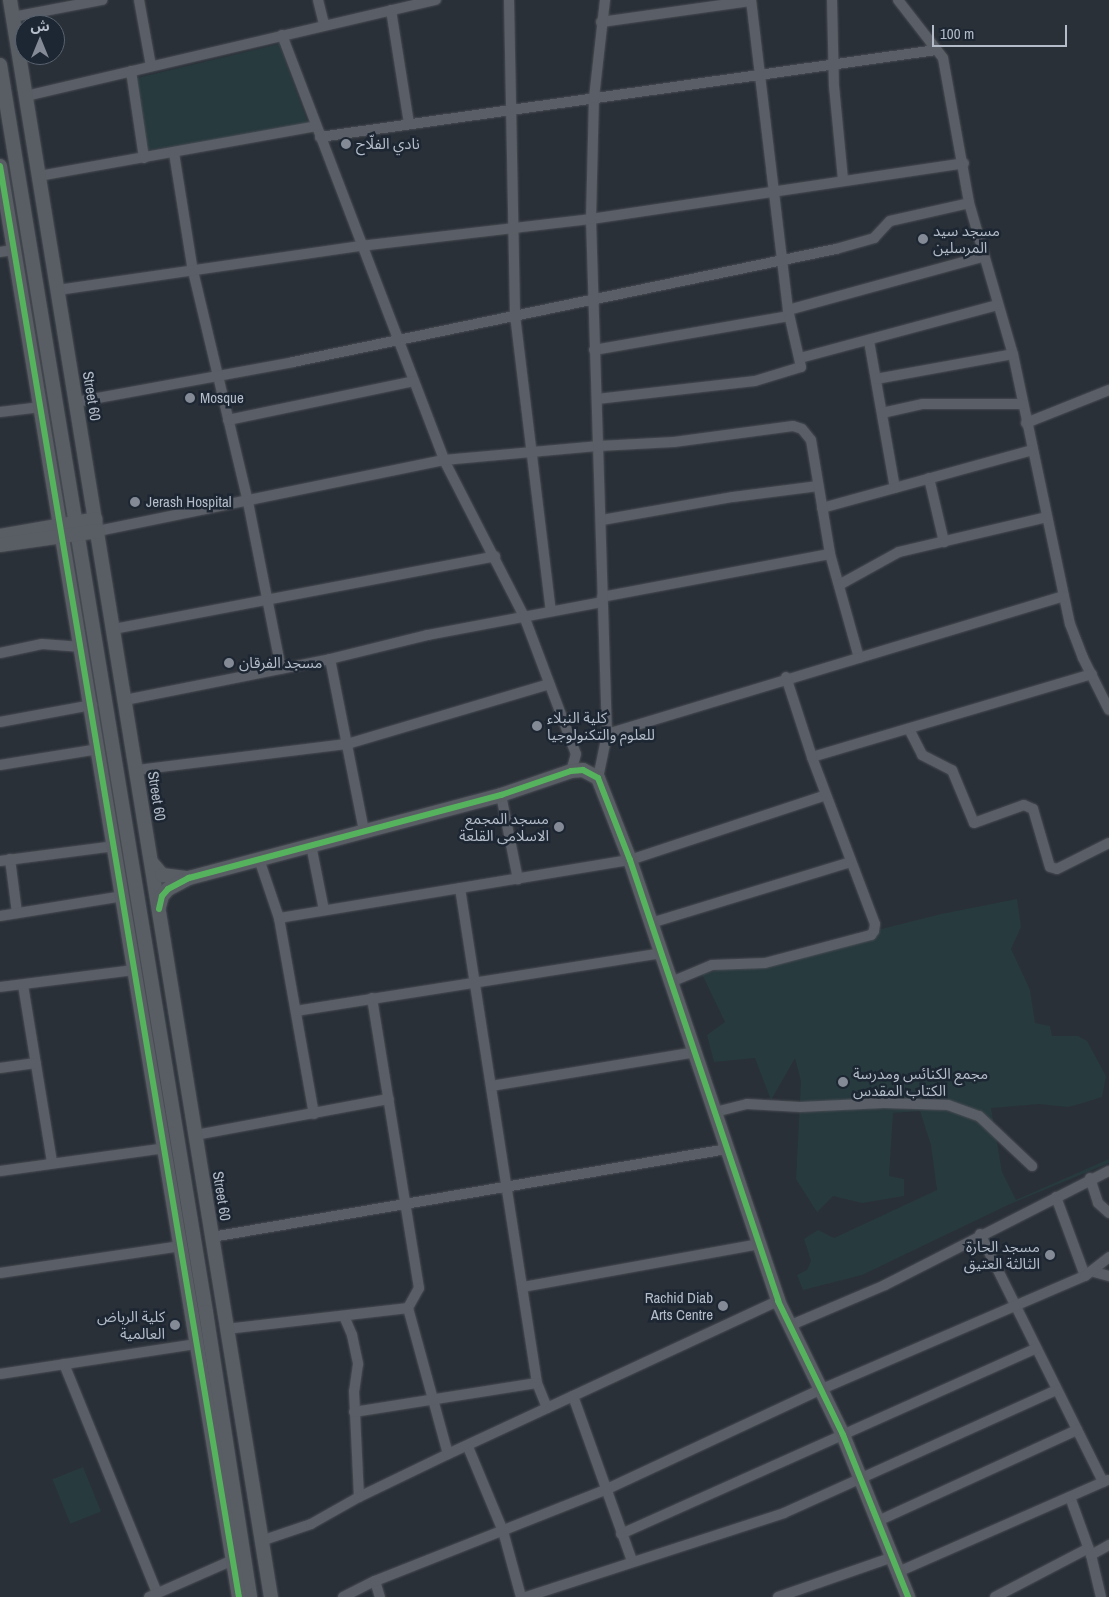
<!DOCTYPE html>
<meta charset="utf-8">
<style>
body{margin:0}
#map{position:relative;width:1109px;height:1597px;overflow:hidden;background:#2a3038;font-family:"Archivo Narrow","Noto Sans Arabic",sans-serif}
div>[style]{position:absolute}
.green>*{inset:0;background:#273a3e;transform-origin:0 0}
.roads{filter:drop-shadow(0 0 1px #484c53) drop-shadow(0 0 1px #484c53)}
.street>*{height:10px;margin:-5px;padding:0 5px;transform-origin:5px;border-radius:5px;background:#5a5e66}
.secondary>*{height:14px;margin:-7px;padding:0 7px;transform-origin:7px;border-radius:7px;background:#595d64}
.cycleway>*{height:6px;margin:-3px;padding:0 3px;transform-origin:3px;border-radius:3px;background:#56b35d}
.dots>*{width:14px;height:14px;translate:-50% -50%;box-sizing:border-box;border:2px solid #1d2633;border-radius:50%}
span{translate:-50% -50%;white-space:nowrap;text-align:center;line-height:1.15;-webkit-text-stroke:5px #1d2633;paint-order:stroke}
.poi-label{font-size:15px;color:#b4bcc9}
.left{translate:0 -50%;text-align:left}
.right{translate:-100% -50%;text-align:right}
.street-label{font-size:15px;color:#b4bcc9}
.north{position:absolute;left:15px;top:15px;width:50px;height:50px;box-sizing:border-box;background:#1d2633;border:1px solid #59626f;border-radius:50%;rotate:0deg;font-size:14px;font-weight:700;line-height:20px;text-align:center;color:#b4bcc9}
.north::after{content:'';display:block;margin:auto;width:18px;height:22px;background:#848b96;clip-path:polygon(50% 0,100% 100%,50% 72%,0 100%)}
.scale{position:absolute;left:932px;top:25px;width:135px;height:22px;box-sizing:border-box;border:2px solid #b4bcc9;border-top:0;padding-left:6px;font-size:15px;line-height:18px;white-space:nowrap;color:#b4bcc9;-webkit-text-stroke:4px #1d2633;paint-order:stroke}
</style>
<div id="map">
<div class="green">
<i style="clip-path:polygon(279px 44px,309px 126px,148px 150px,137px 78px)"></i>
<i style="clip-path:polygon(1017px 899px,1021px 927px,1011px 949px,1030px 990px,1035px 1023px,1050px 1026px,1052px 1036px,1078px 1036px,1087px 1041px,1106px 1076px,1102px 1097px,1083px 1103px,1068px 1107px,1039px 1104px,991px 1108px,1002px 1172px,1016px 1200px,1109px 1159px,1109px 1163px,1010px 1204px,862px 1275px,803px 1290px,797px 1275px,807px 1270px,811px 1261px,804px 1239px,818px 1230px,834px 1238px,937px 1190px,931px 1145px,920px 1111px,893px 1113px,889px 1176px,904px 1179px,904px 1196px,862px 1203px,833px 1196px,817px 1212px,796px 1179px,801px 1081px,795px 1058px,771px 1100px,755px 1058px,714px 1062px,707px 1035px,725px 1022px,702px 974px,941px 914px)"></i>
<i style="left:83px;top:1467px;width:48px;height:33px;rotate:68deg"></i>
</div>
<div class="roads">
<div class="street">
<i style="left:139px;top:0;width:67px;rotate:79.7deg"></i>
<i style="left:318px;top:0;width:25px;rotate:76deg"></i>
<i style="left:509px;top:0;width:315px;rotate:88.9deg"></i>
<i style="left:515px;top:315px;width:298px;rotate:83.1deg"></i>
<i style="left:832px;top:0;width:86px;rotate:88.7deg"></i>
<i style="left:834px;top:86px;width:94px;rotate:84.5deg"></i>
<i style="left:898px;top:0;width:73px;rotate:52.2deg"></i>
<i style="left:943px;top:58px;width:147px;rotate:79.8deg"></i>
<i style="left:969px;top:203px;width:157px;rotate:73.8deg"></i>
<i style="left:1013px;top:354px;width:276px;rotate:78.1deg"></i>
<i style="left:1070px;top:624px;width:36px;rotate:69deg"></i>
<i style="left:1083px;top:658px;width:58px;rotate:63.4deg"></i>
<i style="left:391px;top:10px;width:115px;rotate:81deg"></i>
<i style="left:13px;top:17px;width:91px;rotate:-10.8deg"></i>
<i style="left:601px;top:22px;width:151px;rotate:-8deg"></i>
<i style="left:282px;top:35px;width:455px;rotate:69.1deg"></i>
<i style="left:444px;top:460px;width:175px;rotate:62.9deg"></i>
<i style="left:524px;top:616px;width:147px;rotate:69.4deg"></i>
<i style="left:576px;top:754px;width:18px;rotate:106deg"></i>
<i style="left:131px;top:71px;width:88px;rotate:81.5deg"></i>
<i style="left:26px;top:96px;width:421px;rotate:-13.2deg"></i>
<i style="left:320px;top:137px;width:622px;rotate:-8.04deg"></i>
<i style="left:174px;top:153px;width:120px;rotate:80.9deg"></i>
<i style="left:193px;top:271px;width:237px;rotate:76.6deg"></i>
<i style="left:248px;top:502px;width:170px;rotate:78.8deg"></i>
<i style="left:39px;top:176px;width:281px;rotate:-10.2deg"></i>
<i style="left:0;top:252px;width:13px;rotate:-9deg"></i>
<i style="left:58px;top:290px;width:306px;rotate:-8.3deg"></i>
<i style="left:361px;top:246px;width:232px;rotate:-6.7deg"></i>
<i style="left:591px;top:219px;width:377px;rotate:-8.5deg"></i>
<i style="left:788px;top:310px;width:201px;rotate:-15.3deg"></i>
<i style="left:869px;top:341px;width:149px;rotate:80deg"></i>
<i style="left:594px;top:350px;width:198px;rotate:-9.9deg"></i>
<i style="left:800px;top:358px;width:205px;rotate:-15deg"></i>
<i style="left:876px;top:379px;width:139px;rotate:-10.3deg"></i>
<i style="left:597px;top:399px;width:159px;rotate:-6.5deg"></i>
<i style="left:755px;top:381px;width:48px;rotate:-16.9deg"></i>
<i style="left:801px;top:367px;width:58px;rotate:-102.8deg"></i>
<i style="left:788px;top:310px;width:312px;rotate:-96.8deg"></i>
<i style="left:76px;top:402px;width:221px;rotate:-10.4deg"></i>
<i style="left:293px;top:362px;width:555px;rotate:-11.76deg"></i>
<i style="left:836px;top:249px;width:40px;rotate:-16deg"></i>
<i style="left:874px;top:238px;width:23px;rotate:-47deg"></i>
<i style="left:890px;top:221px;width:81px;rotate:-12.8deg"></i>
<i style="left:0;top:412px;width:39px;rotate:-7deg"></i>
<i style="left:882px;top:413px;width:42px;rotate:-12.4deg"></i>
<i style="left:923px;top:404px;width:99px"></i>
<i style="left:228px;top:420px;width:190px;rotate:-11.8deg"></i>
<i style="left:1026px;top:423px;width:89px;rotate:-21.7deg"></i>
<i style="left:929px;top:478px;width:66px;rotate:76.8deg"></i>
<i style="left:822px;top:508px;width:218px;rotate:-15.4deg"></i>
<i style="left:602px;top:520px;width:133px;rotate:-10deg"></i>
<i style="left:733px;top:497px;width:86px;rotate:-7.4deg"></i>
<i style="left:98px;top:531px;width:353px;rotate:-11.6deg"></i>
<i style="left:444px;top:460px;width:156px;rotate:-5.2deg"></i>
<i style="left:599px;top:446px;width:75px;rotate:-3.1deg"></i>
<i style="left:674px;top:442px;width:120px;rotate:-7.7deg"></i>
<i style="left:793px;top:426px;width:9px;rotate:18deg"></i>
<i style="left:802px;top:429px;width:14px;rotate:51deg"></i>
<i style="left:811px;top:440px;width:116px;rotate:80.5deg"></i>
<i style="left:830px;top:554px;width:108px;rotate:74.4deg"></i>
<i style="left:839px;top:585px;width:68px;rotate:-28.8deg"></i>
<i style="left:899px;top:552px;width:152px;rotate:-13.3deg"></i>
<i style="left:602px;top:597px;width:232px;rotate:-10.7deg"></i>
<i style="left:114px;top:629px;width:388px;rotate:-10.8deg"></i>
<i style="left:0;top:653px;width:43px;rotate:-12.1deg"></i>
<i style="left:42px;top:644px;width:40px;rotate:4.3deg"></i>
<i style="left:330px;top:659px;width:175px;rotate:78.8deg"></i>
<i style="left:125px;top:700px;width:209px;rotate:-11.3deg"></i>
<i style="left:330px;top:659px;width:101px;rotate:-13.8deg"></i>
<i style="left:428px;top:635px;width:177px;rotate:-10.7deg"></i>
<i style="left:0;top:722px;width:94px;rotate:-10.5deg"></i>
<i style="left:910px;top:731px;width:27px;rotate:63deg"></i>
<i style="left:922px;top:755px;width:34px;rotate:27deg"></i>
<i style="left:952px;top:770px;width:57px;rotate:67.5deg"></i>
<i style="left:974px;top:823px;width:53px;rotate:-19.8deg"></i>
<i style="left:1024px;top:805px;width:10px;rotate:24deg"></i>
<i style="left:1033px;top:809px;width:60px;rotate:73.7deg"></i>
<i style="left:1050px;top:867px;width:7px;rotate:16deg"></i>
<i style="left:1057px;top:869px;width:58px;rotate:-26.6deg"></i>
<i style="left:607px;top:734px;width:477px;rotate:-16.8deg"></i>
<i style="left:812px;top:757px;width:292px;rotate:-16.5deg"></i>
<i style="left:0;top:765px;width:100px;rotate:-9.2deg"></i>
<i style="left:137px;top:770px;width:212px;rotate:-7.1deg"></i>
<i style="left:347px;top:744px;width:211px;rotate:-16.5deg"></i>
<i style="left:598px;top:778px;width:45px;rotate:-78.4deg"></i>
<i style="left:607px;top:734px;width:515px;rotate:-91.78deg"></i>
<i style="left:591px;top:219px;width:121px;rotate:-88.6deg"></i>
<i style="left:594px;top:98px;width:99px;rotate:-83.6deg"></i>
<i style="left:501px;top:795px;width:86px;rotate:78.6deg"></i>
<i style="left:311px;top:845px;width:66px;rotate:78.7deg"></i>
<i style="left:10px;top:859px;width:54px;rotate:82.6deg"></i>
<i style="left:259px;top:859px;width:62px;rotate:71.3deg"></i>
<i style="left:279px;top:918px;width:199px;rotate:79.9deg"></i>
<i style="left:0;top:861px;width:116px;rotate:-7.4deg"></i>
<i style="left:460px;top:888px;width:501px;rotate:81.16deg"></i>
<i style="left:537px;top:1383px;width:27px;rotate:68deg"></i>
<i style="left:0;top:916px;width:125px;rotate:-9.2deg"></i>
<i style="left:279px;top:918px;width:356px;rotate:-9.4deg"></i>
<i style="left:630px;top:860px;width:206px;rotate:-18.3deg"></i>
<i style="left:651px;top:923px;width:208px;rotate:-17deg"></i>
<i style="left:671px;top:982px;width:44px;rotate:-22.5deg"></i>
<i style="left:712px;top:965px;width:53px;rotate:-2.2deg"></i>
<i style="left:765px;top:963px;width:110px;rotate:-14.8deg"></i>
<i style="left:871px;top:935px;width:5px;rotate:-53deg"></i>
<i style="left:874px;top:931px;width:7px;rotate:-82deg"></i>
<i style="left:875px;top:924px;width:178px;rotate:-110.7deg"></i>
<i style="left:812px;top:757px;width:84px;rotate:-108deg"></i>
<i style="left:23px;top:985px;width:180px;rotate:80.7deg"></i>
<i style="left:0;top:987px;width:136px;rotate:-7.2deg"></i>
<i style="left:372px;top:998px;width:294px;rotate:80.8deg"></i>
<i style="left:419px;top:1288px;width:23px;rotate:119deg"></i>
<i style="left:408px;top:1308px;width:151px;rotate:74.7deg"></i>
<i style="left:296px;top:1011px;width:370px;rotate:-9deg"></i>
<i style="left:0;top:1068px;width:36px;rotate:-8deg"></i>
<i style="left:491px;top:1086px;width:208px;rotate:-9.4deg"></i>
<i style="left:715px;top:1112px;width:33px;rotate:-14deg"></i>
<i style="left:747px;top:1104px;width:53px;rotate:3.2deg"></i>
<i style="left:800px;top:1107px;width:84px;rotate:-2.7deg"></i>
<i style="left:884px;top:1103px;width:64px;rotate:1.8deg"></i>
<i style="left:948px;top:1105px;width:33px;rotate:20deg"></i>
<i style="left:979px;top:1116px;width:73px;rotate:43.3deg"></i>
<i style="left:196px;top:1135px;width:196px;rotate:-10.6deg"></i>
<i style="left:0;top:1171px;width:167px;rotate:-7.9deg"></i>
<i style="left:1090px;top:1178px;width:26px;rotate:72deg"></i>
<i style="left:1098px;top:1203px;width:15px;rotate:42deg"></i>
<i style="left:1056px;top:1197px;width:84px;rotate:69.8deg"></i>
<i style="left:980px;top:1234px;width:277px;rotate:63.6deg"></i>
<i style="left:212px;top:1237px;width:522px;rotate:-9.7deg"></i>
<i style="left:1094px;top:1272px;width:16px;rotate:15deg"></i>
<i style="left:0;top:1273px;width:183px;rotate:-8.5deg"></i>
<i style="left:523px;top:1287px;width:241px;rotate:-10.3deg"></i>
<i style="left:344px;top:1316px;width:21px;rotate:67deg"></i>
<i style="left:352px;top:1335px;width:30px;rotate:78deg"></i>
<i style="left:358px;top:1364px;width:27px;rotate:98deg"></i>
<i style="left:354px;top:1391px;width:106px;rotate:87.3deg"></i>
<i style="left:789px;top:1326px;width:104px;rotate:-23.1deg"></i>
<i style="left:885px;top:1285px;width:251px;rotate:-27deg"></i>
<i style="left:227px;top:1329px;width:182px;rotate:-6.6deg"></i>
<i style="left:64px;top:1364px;width:247px;rotate:67.9deg"></i>
<i style="left:0;top:1374px;width:199px;rotate:-8.7deg"></i>
<i style="left:573px;top:1396px;width:175px;rotate:70.3deg"></i>
<i style="left:354px;top:1412px;width:185px;rotate:-9deg"></i>
<i style="left:468px;top:1447px;width:91px;rotate:67.4deg"></i>
<i style="left:503px;top:1531px;width:68px;rotate:74.7deg"></i>
<i style="left:1070px;top:1497px;width:62px;rotate:70.1deg"></i>
<i style="left:1091px;top:1555px;width:43px;rotate:76.6deg"></i>
<i style="left:878px;top:1521px;width:219px;rotate:-24.6deg"></i>
<i style="left:621px;top:1534px;width:455px;rotate:-24.1deg"></i>
<i style="left:261px;top:1541px;width:53px;rotate:-18.8deg"></i>
<i style="left:311px;top:1524px;width:55px;rotate:-29.4deg"></i>
<i style="left:359px;top:1497px;width:99px;rotate:-25.8deg"></i>
<i style="left:448px;top:1454px;width:364px;rotate:-24.9deg"></i>
<i style="left:1091px;top:1555px;width:21px;rotate:-29deg"></i>
<i style="left:898px;top:1572px;width:229px;rotate:-23.7deg"></i>
<i style="left:375px;top:1581px;width:17px;rotate:73deg"></i>
<i style="left:149px;top:1597px;width:92px;rotate:-23.8deg"></i>
<i style="left:343px;top:1597px;width:36px;rotate:-27deg"></i>
<i style="left:375px;top:1581px;width:247px;rotate:-21.6deg"></i>
<i style="left:605px;top:1490px;width:239px;rotate:-25deg"></i>
<i style="left:822px;top:1389px;width:286px;rotate:-23.3deg"></i>
<i style="left:1085px;top:1276px;width:31px;rotate:-38deg"></i>
<i style="left:526px;top:1597px;width:271px;rotate:-18deg"></i>
<i style="left:784px;top:1513px;width:299px;rotate:-24.3deg"></i>
<i style="left:778px;top:1597px;width:122px;rotate:-19.2deg"></i>
<i style="left:995px;top:1597px;width:104px;rotate:-27.6deg"></i>
</div>
<div class="secondary">
<i style="left:10px;top:0;width:1618px;rotate:80.72deg"></i>
<i style="left:0;top:65px;width:1264px;rotate:80.62deg"></i>
<i style="left:206px;top:1312px;width:288px;rotate:81.2deg"></i>
<i style="left:0;top:166px;width:1451px;rotate:80.52deg"></i>
<i style="left:0;top:536px;width:97px;rotate:-10deg"></i>
<i style="left:0;top:545px;width:99px;rotate:-8.1deg"></i>
<i style="left:152px;top:863px;width:16px;rotate:50deg"></i>
<i style="left:162px;top:875px;width:26px;rotate:7deg"></i>
<i style="left:159px;top:907px;width:11px;rotate:-75deg"></i>
<i style="left:162px;top:896px;width:9px;rotate:-49deg"></i>
<i style="left:168px;top:889px;width:24px;rotate:-28deg"></i>
<i style="left:189px;top:878px;width:323px;rotate:-14.9deg"></i>
<i style="left:501px;top:795px;width:74px;rotate:-18.9deg"></i>
<i style="left:571px;top:771px;width:12px;rotate:-5deg"></i>
<i style="left:583px;top:770px;width:17px;rotate:28deg"></i>
<i style="left:598px;top:778px;width:88px;rotate:68.7deg"></i>
<i style="left:630px;top:860px;width:465px;rotate:71.4deg"></i>
<i style="left:778px;top:1301px;width:149px;rotate:64.1deg"></i>
<i style="left:843px;top:1435px;width:175px;rotate:68.1deg"></i>
</div>
</div>
<div class="cycleway">
<i style="left:0;top:166px;width:1451px;rotate:80.52deg"></i>
<i style="left:159px;top:909px;width:13px;rotate:-77deg"></i>
<i style="left:162px;top:896px;width:9px;rotate:-49deg"></i>
<i style="left:168px;top:889px;width:24px;rotate:-28deg"></i>
<i style="left:189px;top:878px;width:323px;rotate:-14.9deg"></i>
<i style="left:501px;top:795px;width:74px;rotate:-18.9deg"></i>
<i style="left:571px;top:771px;width:12px;rotate:-5deg"></i>
<i style="left:583px;top:770px;width:17px;rotate:28deg"></i>
<i style="left:598px;top:778px;width:88px;rotate:68.7deg"></i>
<i style="left:630px;top:860px;width:465px;rotate:71.4deg"></i>
<i style="left:778px;top:1301px;width:149px;rotate:64.1deg"></i>
<i style="left:843px;top:1435px;width:175px;rotate:68.1deg"></i>
</div>
<div class="dots">
<i style="left:346px;top:144px;background:#848b96"></i>
<i style="left:923px;top:239px;background:#848b96"></i>
<i style="left:190px;top:398px;background:#848b96"></i>
<i style="left:135px;top:502px;background:#848b96"></i>
<i style="left:229px;top:663px;background:#848b96"></i>
<i style="left:537px;top:726px;background:#848b96"></i>
<i style="left:559px;top:827px;background:#848b96"></i>
<i style="left:843px;top:1082px;background:#848b96"></i>
<i style="left:1050px;top:1255px;background:#848b96"></i>
<i style="left:723px;top:1306px;background:#848b96"></i>
<i style="left:175px;top:1325px;background:#848b96"></i>
</div>
<div class="poi-label">
<span class="left" style="left:356px;top:144px">نادي الفلّاح</span>
<span class="left" style="left:933px;top:239px">مسجد سيد<br>المرسلين</span>
<span class="left" style="left:200px;top:398px">Mosque</span>
<span class="left" style="left:146px;top:502px">Jerash Hospital</span>
<span class="left" style="left:239px;top:663px">مسجد الفرقان</span>
<span class="left" style="left:547px;top:726px">كلية النبلاء<br>للعلوم والتكنولوجيا</span>
<span class="right" style="left:549px;top:827px">مسجد المجمع<br>الاسلامى القلعة</span>
<span class="left" style="left:853px;top:1082px">مجمع الكنائس ومدرسة<br>الكتاب المقدس</span>
<span class="right" style="left:1040px;top:1255px">مسجد الحارة<br>الثالثة العتيق</span>
<span class="right" style="left:713px;top:1306px">Rachid Diab<br>Arts Centre</span>
<span class="right" style="left:165px;top:1325px">كلية الرباض<br>العالمية</span>
</div>
<div class="street-label">
<span style="left:92px;top:396px;rotate:81deg">Street 60</span>
<span style="left:157px;top:796px;rotate:81deg">Street 60</span>
<span style="left:222px;top:1196px;rotate:81deg">Street 60</span>
</div>
<div class="north">ش</div>
<div class="scale">100 m</div>
</div>
